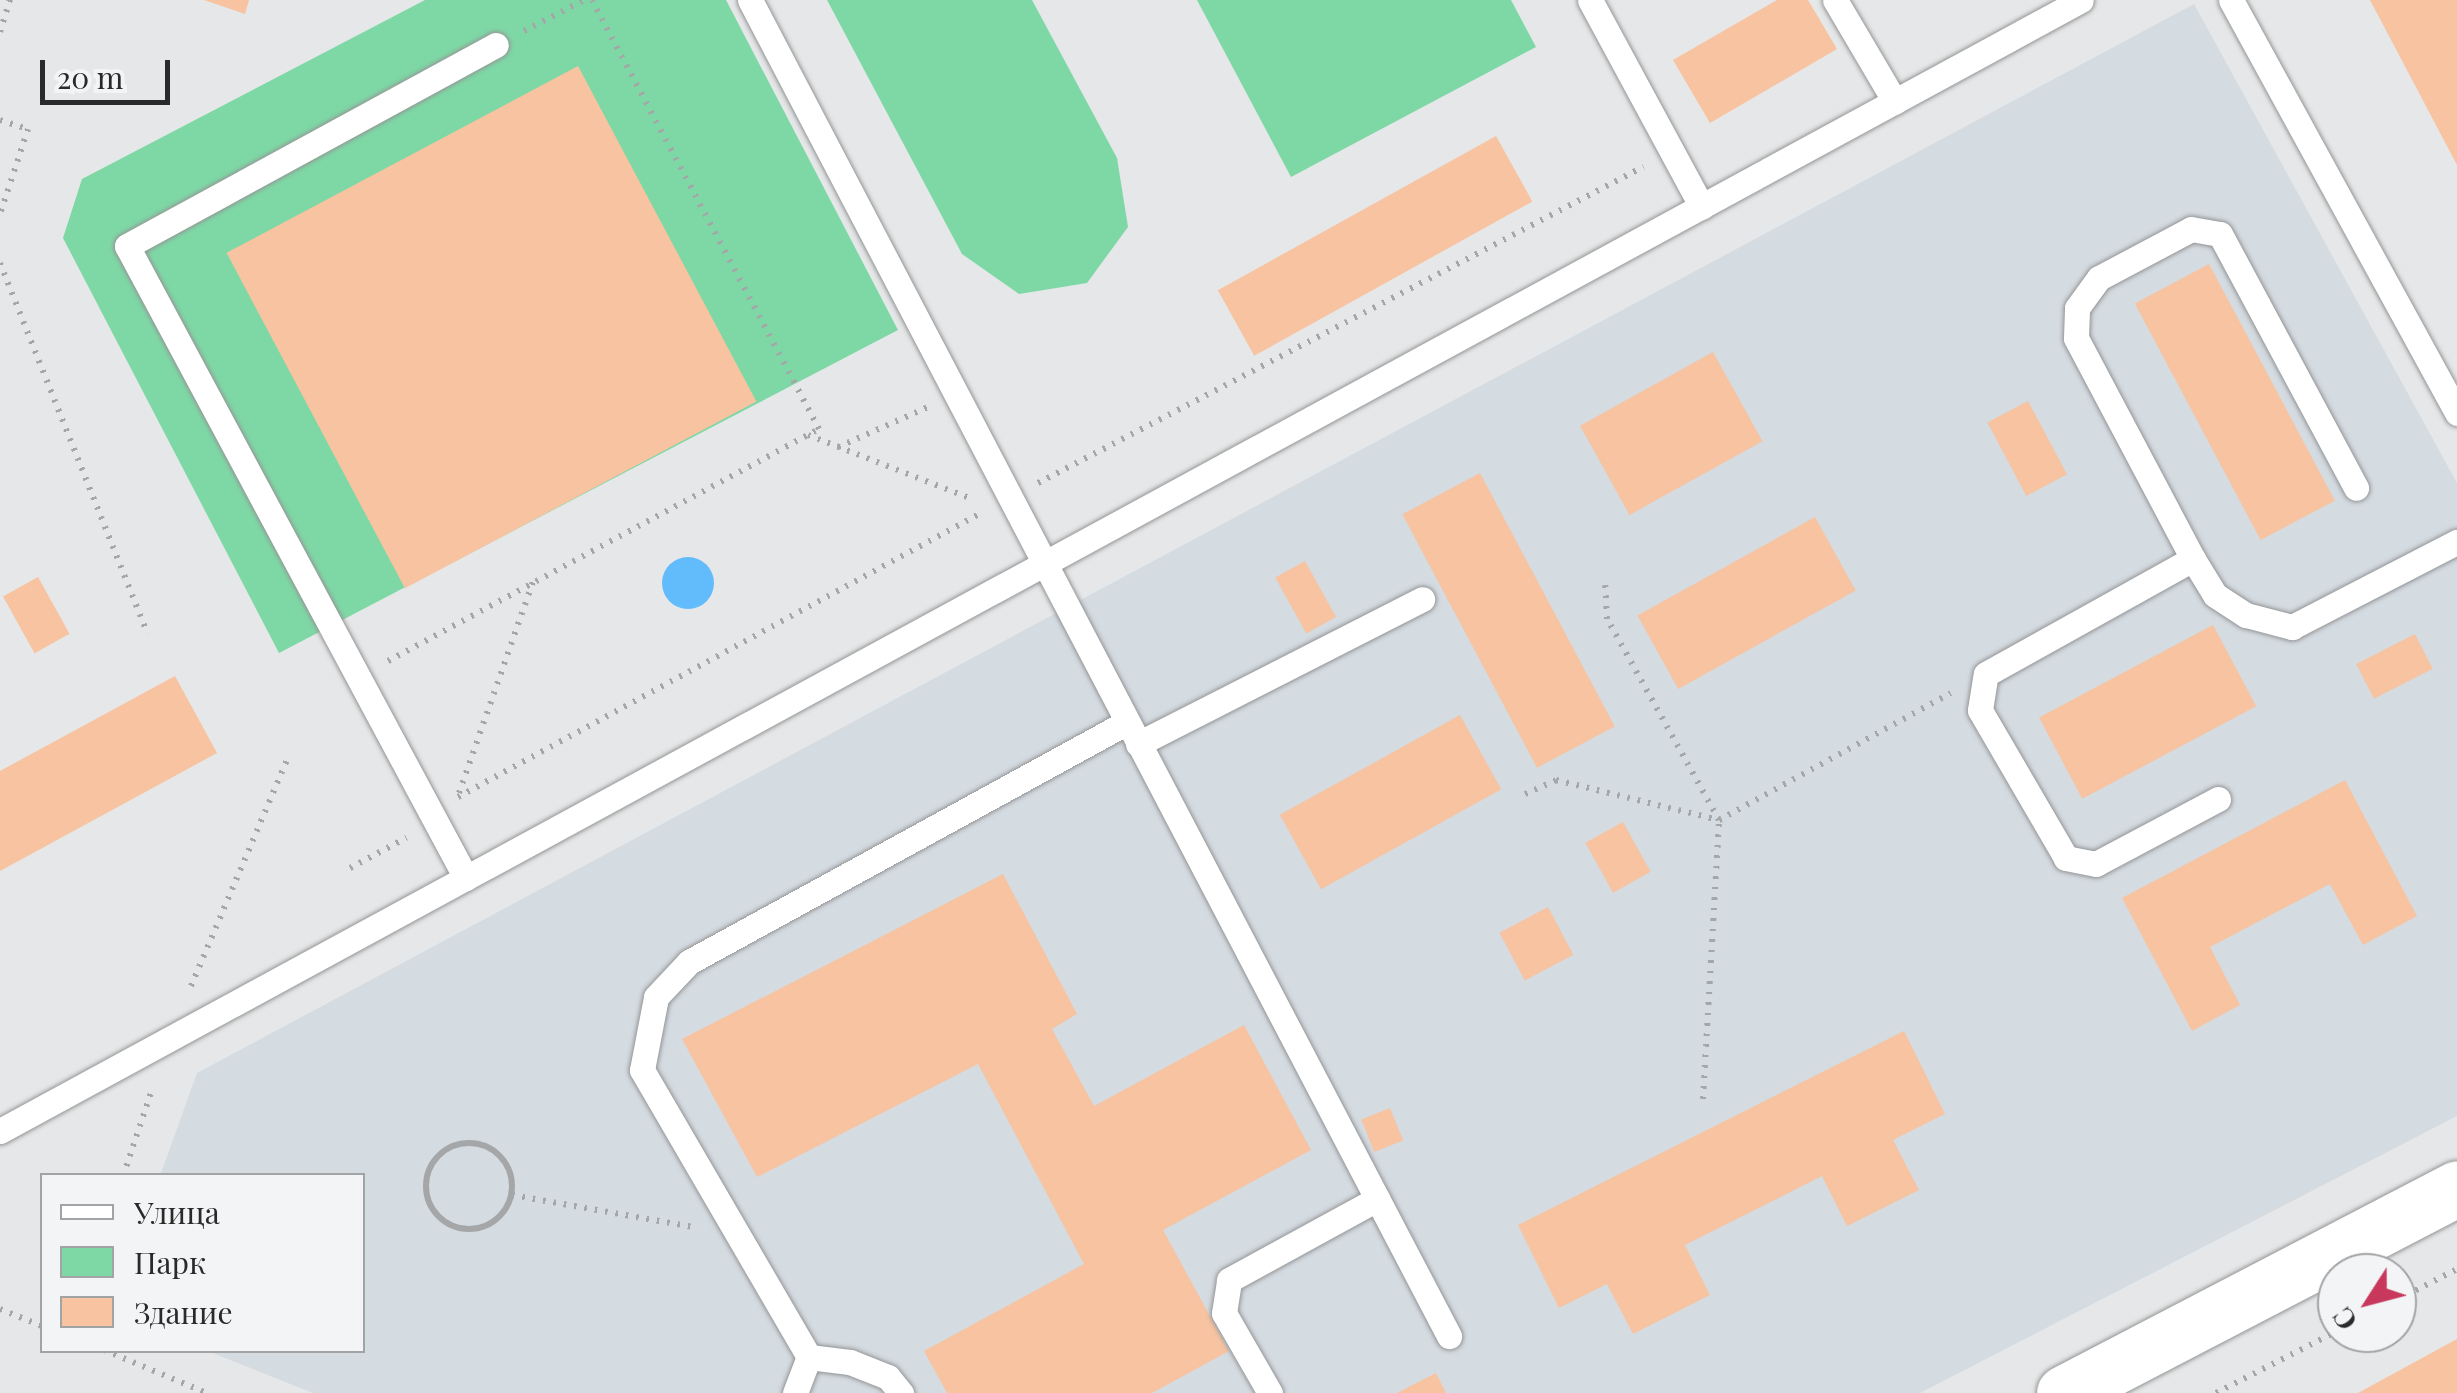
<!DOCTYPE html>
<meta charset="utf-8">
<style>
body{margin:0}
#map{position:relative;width:2457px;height:1393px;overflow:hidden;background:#e6e7e8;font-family:"Playfair Display",serif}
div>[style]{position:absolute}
.built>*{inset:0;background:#d4dbe1}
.green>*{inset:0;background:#7ed8a5}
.water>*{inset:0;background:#62bbfb}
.round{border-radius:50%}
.building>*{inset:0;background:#f7c3a0;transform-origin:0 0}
.path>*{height:6px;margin-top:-3px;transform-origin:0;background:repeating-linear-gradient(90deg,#a5a6a7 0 2.5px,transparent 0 10.5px)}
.path>.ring{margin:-3px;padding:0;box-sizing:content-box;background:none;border:6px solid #a5a6a7;border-radius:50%}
.roads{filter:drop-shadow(0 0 2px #949596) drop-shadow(0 0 2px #949596)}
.lane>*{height:25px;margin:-12.5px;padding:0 12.5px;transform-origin:12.5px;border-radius:12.5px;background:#fff}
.secondary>*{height:55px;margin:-27.5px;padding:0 27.5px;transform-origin:27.5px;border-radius:27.5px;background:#fff}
span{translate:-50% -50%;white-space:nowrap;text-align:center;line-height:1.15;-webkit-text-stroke:8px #f3f4f5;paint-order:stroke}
.legend{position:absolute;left:40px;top:1173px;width:325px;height:180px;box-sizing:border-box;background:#f3f4f5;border:2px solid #a2a3a4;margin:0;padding:12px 18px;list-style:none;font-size:30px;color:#292a2a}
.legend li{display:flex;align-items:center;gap:20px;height:50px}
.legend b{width:50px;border:2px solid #a2a3a4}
.north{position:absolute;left:2317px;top:1253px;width:100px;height:100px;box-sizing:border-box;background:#f3f4f5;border:2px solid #a2a3a4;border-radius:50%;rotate:234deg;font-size:28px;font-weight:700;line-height:40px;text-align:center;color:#292a2a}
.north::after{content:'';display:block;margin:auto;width:35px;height:45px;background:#c8385d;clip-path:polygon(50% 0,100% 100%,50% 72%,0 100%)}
.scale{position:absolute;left:40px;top:60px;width:130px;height:45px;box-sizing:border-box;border:5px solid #292a2a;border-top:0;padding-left:12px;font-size:30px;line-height:35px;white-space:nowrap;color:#292a2a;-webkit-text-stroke:8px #f3f4f5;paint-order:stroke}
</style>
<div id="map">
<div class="built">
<i style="clip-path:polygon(2194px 4px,2457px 483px,2457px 1116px,1920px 1393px,313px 1393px,208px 1351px,362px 1350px,362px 1176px,160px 1176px,197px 1073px)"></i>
</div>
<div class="green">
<i style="clip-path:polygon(425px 0,726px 0,898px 330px,279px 653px,63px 238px,82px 179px)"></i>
<i style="clip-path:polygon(827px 0,1032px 0,1117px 158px,1128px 227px,1087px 283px,1019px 294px,962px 254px)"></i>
<i style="clip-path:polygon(1197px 0,1511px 0,1536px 47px,1291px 177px)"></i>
</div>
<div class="water">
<i class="round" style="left:662px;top:557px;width:52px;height:52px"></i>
</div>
<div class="building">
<i style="clip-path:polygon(204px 0,249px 0,245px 14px)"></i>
<i style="clip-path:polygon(1777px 0,1808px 0,1837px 49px,1710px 123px,1673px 60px)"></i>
<i style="clip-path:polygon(2370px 0,2457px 0,2457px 165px)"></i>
<i style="left:578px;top:66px;width:380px;height:398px;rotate:62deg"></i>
<i style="left:1496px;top:136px;width:75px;height:318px;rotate:61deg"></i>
<i style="left:2209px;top:264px;width:268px;height:84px;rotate:62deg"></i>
<i style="left:1713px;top:352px;width:102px;height:152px;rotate:61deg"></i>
<i style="left:2028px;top:401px;width:83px;height:46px;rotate:62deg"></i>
<i style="left:1480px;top:473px;width:287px;height:88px;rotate:62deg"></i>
<i style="left:1815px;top:517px;width:84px;height:203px;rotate:61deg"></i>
<i style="left:1305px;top:561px;width:64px;height:34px;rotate:61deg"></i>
<i style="left:38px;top:577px;width:65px;height:40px;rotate:61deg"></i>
<i style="left:2213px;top:625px;width:92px;height:197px;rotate:62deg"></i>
<i style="left:2415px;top:634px;width:39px;height:66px;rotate:63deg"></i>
<i style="clip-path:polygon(175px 676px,217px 753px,0 871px,0 771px)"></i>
<i style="left:1460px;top:715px;width:85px;height:206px;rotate:61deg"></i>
<i style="clip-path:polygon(2345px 780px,2417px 916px,2363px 945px,2330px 884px,2210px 947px,2240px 1005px,2192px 1031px,2122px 898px)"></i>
<i style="left:1623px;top:822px;width:57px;height:43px;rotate:61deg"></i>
<i style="clip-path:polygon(1003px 874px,1077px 1014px,1052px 1029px,1094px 1106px,1244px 1025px,1311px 1150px,1163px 1230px,1229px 1351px,1152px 1393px,947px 1393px,924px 1351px,1084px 1264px,978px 1064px,757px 1177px,682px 1039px)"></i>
<i style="left:1548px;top:907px;width:54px;height:55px;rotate:62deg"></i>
<i style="clip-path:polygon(1904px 1031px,1945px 1114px,1893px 1140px,1919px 1190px,1847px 1226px,1822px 1176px,1685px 1245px,1710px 1295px,1633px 1334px,1607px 1284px,1559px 1308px,1518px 1225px)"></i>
<i style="left:1390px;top:1108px;width:35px;height:31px;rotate:68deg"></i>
<i style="clip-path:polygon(2457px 1339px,2457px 1393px,2358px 1393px)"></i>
<i style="clip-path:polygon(1436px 1373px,1446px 1393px,1397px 1393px)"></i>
</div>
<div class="path">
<i style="left:524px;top:31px;width:68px;rotate:-27.3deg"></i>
<i style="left:0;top:32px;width:34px;rotate:-73deg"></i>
<i style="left:0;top:120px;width:29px;rotate:18deg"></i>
<i style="left:28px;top:129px;width:89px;rotate:108.2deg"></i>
<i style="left:0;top:263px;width:399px;rotate:68.3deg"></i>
<i style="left:808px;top:435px;width:176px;rotate:21.3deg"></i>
<i style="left:838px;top:447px;width:98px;rotate:-24deg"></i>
<i style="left:1038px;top:483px;width:683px;rotate:-27.58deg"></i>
<i style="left:388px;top:661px;width:489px;rotate:-28.3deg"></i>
<i style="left:819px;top:429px;width:485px;rotate:-117.9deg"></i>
<i style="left:459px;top:793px;width:224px;rotate:-70.7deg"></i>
<i style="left:1525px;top:794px;width:34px;rotate:-24deg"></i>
<i style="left:1556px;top:780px;width:168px;rotate:13.8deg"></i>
<i style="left:1719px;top:820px;width:230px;rotate:-119.1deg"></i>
<i style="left:1607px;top:619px;width:34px;rotate:-93deg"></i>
<i style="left:458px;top:797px;width:597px;rotate:-28.5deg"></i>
<i style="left:350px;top:868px;width:64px;rotate:-28.2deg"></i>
<i style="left:191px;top:986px;width:249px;rotate:-67deg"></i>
<i style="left:1703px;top:1099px;width:279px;rotate:-86.7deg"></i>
<i style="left:1719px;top:820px;width:264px;rotate:-28.7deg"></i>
<i class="ring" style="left:426px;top:1143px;width:80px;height:80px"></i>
<i style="left:123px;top:1176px;width:94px;rotate:-71.4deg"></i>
<i style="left:512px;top:1195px;width:184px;rotate:10deg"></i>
<i style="left:2397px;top:1300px;width:68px;rotate:-27.3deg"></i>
<i style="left:0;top:1309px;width:45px;rotate:22deg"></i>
<i style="left:104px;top:1350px;width:112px;rotate:22.7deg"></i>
<i style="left:2216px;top:1393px;width:136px;rotate:-27.1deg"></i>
</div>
<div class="roads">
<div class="lane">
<i style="left:750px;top:0;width:1508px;rotate:62.38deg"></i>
<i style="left:1590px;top:0;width:235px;rotate:61.6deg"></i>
<i style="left:1835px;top:0;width:118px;rotate:59.5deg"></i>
<i style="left:2231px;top:0;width:471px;rotate:61.3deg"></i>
<i style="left:2193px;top:559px;width:250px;rotate:-117.9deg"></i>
<i style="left:2076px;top:338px;width:30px;rotate:-88deg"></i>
<i style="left:2077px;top:308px;width:37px;rotate:-54deg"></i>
<i style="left:2099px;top:278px;width:104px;rotate:-28deg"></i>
<i style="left:2191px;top:229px;width:29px;rotate:10deg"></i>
<i style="left:2220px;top:234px;width:288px;rotate:61.8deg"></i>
<i style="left:1138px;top:744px;width:319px;rotate:-27deg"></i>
<i style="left:2218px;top:799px;width:138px;rotate:152deg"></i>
<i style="left:2096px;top:864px;width:31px;rotate:-169deg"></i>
<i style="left:2066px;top:858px;width:171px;rotate:-120.2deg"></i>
<i style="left:1980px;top:710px;width:36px;rotate:-81deg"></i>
<i style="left:1986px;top:674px;width:237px;rotate:-29.1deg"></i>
<i style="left:2193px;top:559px;width:42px;rotate:58.6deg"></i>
<i style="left:2215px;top:595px;width:37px;rotate:33deg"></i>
<i style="left:2246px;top:615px;width:48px;rotate:14.6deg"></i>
<i style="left:2292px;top:627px;width:186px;rotate:-27.3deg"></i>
<i style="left:466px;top:878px;width:717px;rotate:-118.21deg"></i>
<i style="left:127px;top:246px;width:420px;rotate:-28.6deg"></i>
<i style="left:0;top:1131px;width:2368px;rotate:-28.52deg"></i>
<i style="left:809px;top:1357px;width:41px;rotate:7deg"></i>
<i style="left:850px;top:1362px;width:41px;rotate:21.5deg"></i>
<i style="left:888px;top:1377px;width:21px;rotate:51deg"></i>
<i style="left:795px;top:1393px;width:39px;rotate:-69deg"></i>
<i style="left:809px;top:1357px;width:332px;rotate:-120.2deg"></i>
<i style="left:642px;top:1070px;width:74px;rotate:-79.1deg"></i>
<i style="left:656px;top:997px;width:48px;rotate:-46.7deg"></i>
<i style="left:689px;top:962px;width:499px;rotate:-28.7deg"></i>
<i style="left:1270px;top:1393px;width:92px;rotate:-119.9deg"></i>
<i style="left:1224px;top:1313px;width:33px;rotate:-81deg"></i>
<i style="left:1229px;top:1280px;width:169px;rotate:-28.7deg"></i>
</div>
<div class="secondary">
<i style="left:2064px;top:1393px;width:443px;rotate:-27.5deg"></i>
</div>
</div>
<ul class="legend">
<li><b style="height:12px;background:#fff"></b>Улица</li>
<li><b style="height:28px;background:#7ed8a5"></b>Парк</li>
<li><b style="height:28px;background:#f7c3a0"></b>Здание</li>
</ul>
<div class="north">С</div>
<div class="scale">20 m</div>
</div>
